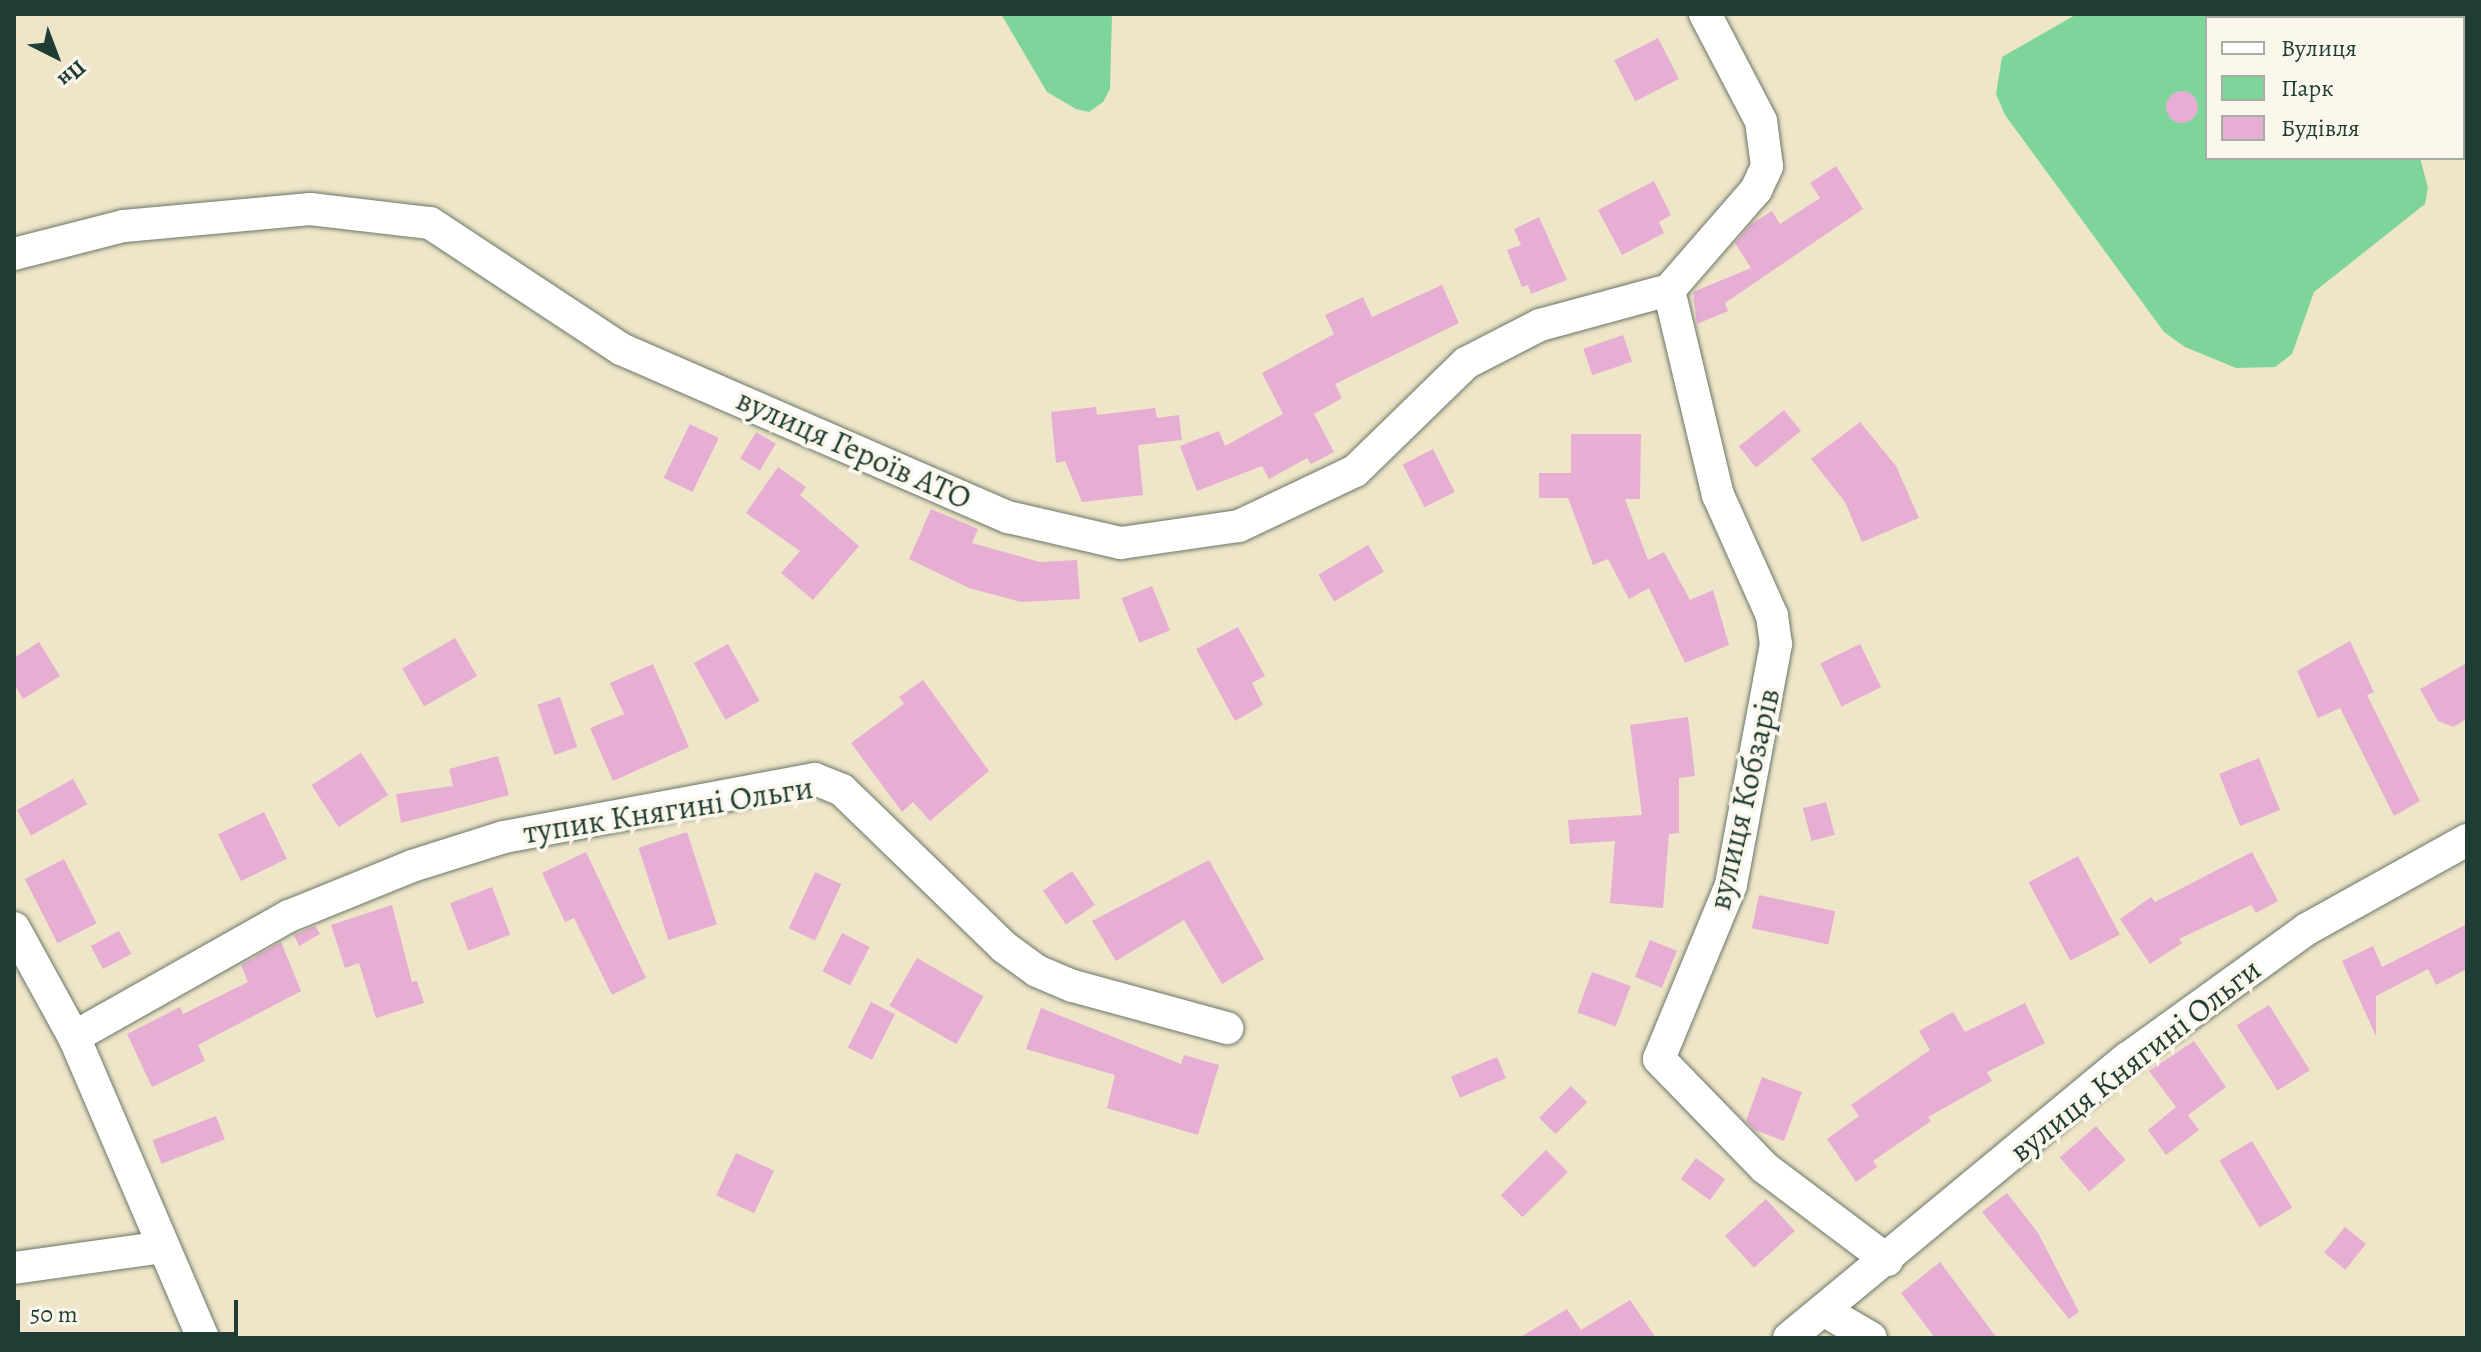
<!DOCTYPE html>
<meta charset="utf-8">
<style>
body{margin:0}
#map{position:relative;width:2481px;height:1352px;overflow:hidden;background:#efe5c8;font-family:Alegreya,serif}
div>[style]{position:absolute}
.green>*{inset:0;background:#7ed59a}
.building>*{inset:0;background:#e7aed3;transform-origin:0 0}
.round{border-radius:50%}
.roads{filter:drop-shadow(0 0 2px #687868) drop-shadow(0 0 2px #687868)}
.minor>*{height:32px;margin:-16px;padding:0 16px;transform-origin:16px;border-radius:16px;background:#fff}
span{translate:-50% -50%;white-space:nowrap;text-align:center;line-height:1.15;-webkit-text-stroke:7px #fbf7ec;paint-order:stroke}
.street-label{font-size:32px;color:#1f3d34}
.frame{position:absolute;inset:0;border:16px solid #1f3d34;pointer-events:none}
.legend{position:absolute;left:2205px;top:16px;width:260px;height:144px;box-sizing:border-box;background:#fbf7ec;border:2px solid #a3ada2;margin:0;padding:10px 14px;list-style:none;font-size:24px;color:#1f3d34}
.legend li{display:flex;align-items:center;gap:16px;height:40px}
.legend b{width:40px;border:2px solid #a3ada2}
.north{position:absolute;left:16px;top:16px;width:80px;height:80px;-webkit-text-stroke:6px #fbf7ec;paint-order:stroke;rotate:138deg;font-size:22px;font-weight:700;line-height:32px;text-align:center;color:#1f3d34}
.north::after{content:'';display:block;margin:auto;width:28px;height:36px;background:#1f3d34;clip-path:polygon(50% 0,100% 100%,50% 72%,0 100%)}
.scale{position:absolute;left:16px;top:1300px;width:222px;height:36px;box-sizing:border-box;border:4px solid #1f3d34;border-top:0;padding-left:10px;font-size:24px;line-height:28px;white-space:nowrap;color:#1f3d34;-webkit-text-stroke:6px #fbf7ec;paint-order:stroke}
</style>
<div id="map">
<div class="green">
<i style="clip-path:polygon(1001px 14px,1112px 14px,1110px 89px,1103px 102px,1089px 112px,1076px 109px,1047px 92px)"></i>
<i style="clip-path:polygon(2077px 14px,2254px 14px,2256px 18px,2207px 18px,2207px 158px,2420px 158px,2428px 188px,2425px 204px,2314px 292px,2292px 354px,2275px 367px,2236px 368px,2185px 347px,2164px 332px,2005px 115px,1996px 94px,2002px 57px)"></i>
</div>
<div class="building">
<i style="left:1658px;top:38px;width:46px;height:49px;rotate:63deg"></i>
<i class="round" style="left:2166px;top:91px;width:32px;height:32px"></i>
<i style="clip-path:polygon(1836px 166px,1863px 209px,1725px 303px,1728px 311px,1697px 324px,1693px 292px,1751px 268px,1735px 243px,1751px 224px,1772px 211px,1780px 224px,1820px 198px,1810px 183px)"></i>
<i style="clip-path:polygon(1654px 181px,1671px 215px,1659px 222px,1664px 233px,1622px 255px,1598px 210px)"></i>
<i style="clip-path:polygon(1539px 217px,1567px 280px,1531px 294px,1528px 285px,1522px 287px,1507px 250px,1521px 245px,1514px 229px)"></i>
<i style="clip-path:polygon(1442px 285px,1459px 323px,1335px 384px,1342px 398px,1314px 414px,1334px 452px,1311px 464px,1307px 458px,1269px 479px,1262px 466px,1197px 491px,1180px 446px,1219px 431px,1225px 446px,1283px 414px,1262px 373px,1334px 334px,1325px 315px,1363px 297px,1372px 317px)"></i>
<i style="left:1623px;top:335px;width:28px;height:42px;rotate:71deg"></i>
<i style="clip-path:polygon(1096px 407px,1097px 415px,1155px 408px,1157px 418px,1179px 415px,1182px 440px,1138px 445px,1143px 495px,1082px 502px,1065px 461px,1056px 463px,1051px 412px)"></i>
<i style="left:1784px;top:410px;width:27px;height:58px;rotate:51deg"></i>
<i style="clip-path:polygon(1860px 422px,1896px 466px,1919px 518px,1862px 542px,1845px 502px,1811px 459px)"></i>
<i style="left:690px;top:424px;width:32px;height:60px;rotate:26deg"></i>
<i style="left:756px;top:432px;width:23px;height:31px;rotate:31deg"></i>
<i style="clip-path:polygon(1571px 434px,1641px 434px,1640px 499px,1625px 499px,1648px 560px,1664px 552px,1690px 600px,1713px 590px,1729px 645px,1685px 663px,1649px 588px,1629px 599px,1608px 559px,1593px 565px,1568px 498px,1539px 498px,1539px 473px,1571px 473px)"></i>
<i style="left:1433px;top:449px;width:48px;height:34px;rotate:63deg"></i>
<i style="clip-path:polygon(778px 467px,806px 487px,800px 495px,859px 546px,813px 600px,781px 573px,800px 551px,746px 513px)"></i>
<i style="clip-path:polygon(931px 509px,978px 529px,972px 543px,1040px 562px,1077px 560px,1080px 599px,1021px 602px,969px 588px,909px 559px)"></i>
<i style="left:1368px;top:545px;width:31px;height:58px;rotate:59deg"></i>
<i style="left:1152px;top:586px;width:48px;height:33px;rotate:68deg"></i>
<i style="clip-path:polygon(1238px 627px,1265px 676px,1252px 683px,1263px 705px,1235px 721px,1196px 649px)"></i>
<i style="left:455px;top:638px;width:44px;height:61px;rotate:60deg"></i>
<i style="clip-path:polygon(2350px 641px,2374px 692px,2367px 695px,2420px 801px,2394px 816px,2340px 708px,2318px 718px,2297px 671px)"></i>
<i style="clip-path:polygon(39px 642px,60px 676px,23px 699px,14px 684px,14px 658px)"></i>
<i style="left:728px;top:644px;width:65px;height:39px;rotate:61deg"></i>
<i style="left:1860px;top:644px;width:48px;height:44px;rotate:64deg"></i>
<i style="clip-path:polygon(2467px 663px,2467px 719px,2453px 727px,2438px 721px,2420px 689px)"></i>
<i style="clip-path:polygon(653px 664px,689px 747px,613px 781px,590px 728px,624px 714px,610px 683px)"></i>
<i style="clip-path:polygon(923px 680px,989px 771px,930px 821px,913px 802px,902px 812px,851px 743px,904px 704px,899px 697px)"></i>
<i style="left:560px;top:697px;width:53px;height:24px;rotate:71deg"></i>
<i style="clip-path:polygon(1688px 717px,1695px 776px,1679px 778px,1679px 833px,1669px 834px,1663px 908px,1610px 903px,1615px 841px,1570px 844px,1568px 820px,1642px 815px,1630px 725px)"></i>
<i style="left:361px;top:753px;width:50px;height:59px;rotate:57deg"></i>
<i style="clip-path:polygon(498px 756px,509px 795px,401px 823px,396px 794px,453px 786px,449px 769px)"></i>
<i style="left:2259px;top:758px;width:56px;height:43px;rotate:68deg"></i>
<i style="left:73px;top:779px;width:29px;height:64px;rotate:61deg"></i>
<i style="left:1826px;top:802px;width:34px;height:24px;rotate:75deg"></i>
<i style="left:264px;top:812px;width:52px;height:51px;rotate:64deg"></i>
<i style="left:687px;top:832px;width:97px;height:51px;rotate:72deg"></i>
<i style="clip-path:polygon(586px 852px,646px 978px,612px 995px,574px 918px,565px 922px,542px 873px)"></i>
<i style="clip-path:polygon(2252px 852px,2278px 901px,2256px 913px,2251px 905px,2179px 939px,2182px 943px,2150px 964px,2120px 919px,2151px 897px,2155px 902px)"></i>
<i style="left:2078px;top:856px;width:89px;height:56px;rotate:62deg"></i>
<i style="left:64px;top:859px;width:72px;height:44px;rotate:63deg"></i>
<i style="clip-path:polygon(1209px 860px,1264px 959px,1222px 984px,1184px 920px,1116px 961px,1092px 921px)"></i>
<i style="left:1072px;top:871px;width:41px;height:35px;rotate:56deg"></i>
<i style="left:815px;top:872px;width:29px;height:62px;rotate:25deg"></i>
<i style="left:492px;top:887px;width:51px;height:45px;rotate:69deg"></i>
<i style="left:1759px;top:895px;width:78px;height:34px;rotate:12deg"></i>
<i style="clip-path:polygon(392px 905px,412px 982px,417px 981px,424px 1003px,376px 1018px,359px 963px,345px 968px,331px 925px)"></i>
<i style="clip-path:polygon(2467px 924px,2467px 969px,2436px 985px,2428px 969px,2376px 996px,2376px 1036px,2342px 961px,2373px 946px,2382px 967px)"></i>
<i style="clip-path:polygon(315px 926px,320px 934px,299px 946px,294px 935px)"></i>
<i style="left:119px;top:931px;width:26px;height:32px;rotate:62deg"></i>
<i style="left:842px;top:933px;width:31px;height:43px;rotate:27deg"></i>
<i style="left:1650px;top:940px;width:29px;height:40px;rotate:22deg"></i>
<i style="clip-path:polygon(281px 942px,301px 991px,198px 1045px,205px 1061px,152px 1087px,127px 1034px,180px 1007px,183px 1014px,248px 982px,241px 965px)"></i>
<i style="left:917px;top:958px;width:77px;height:55px;rotate:30deg"></i>
<i style="left:1592px;top:972px;width:41px;height:43px;rotate:20deg"></i>
<i style="left:871px;top:1002px;width:27px;height:51px;rotate:27deg"></i>
<i style="clip-path:polygon(2025px 1003px,2045px 1043px,1987px 1072px,1992px 1081px,1928px 1117px,1931px 1121px,1873px 1161px,1877px 1167px,1856px 1182px,1827px 1139px,1859px 1116px,1851px 1105px,1930px 1050px,1919px 1031px,1953px 1012px,1965px 1032px)"></i>
<i style="left:2269px;top:1005px;width:77px;height:38px;rotate:58deg"></i>
<i style="clip-path:polygon(1041px 1008px,1181px 1064px,1184px 1055px,1219px 1065px,1198px 1135px,1107px 1108px,1115px 1075px,1026px 1049px)"></i>
<i style="clip-path:polygon(2194px 1041px,2226px 1087px,2188px 1115px,2199px 1130px,2166px 1155px,2148px 1130px,2176px 1107px,2149px 1071px)"></i>
<i style="left:1497px;top:1057px;width:23px;height:50px;rotate:67deg"></i>
<i style="clip-path:polygon(1762px 1077px,1802px 1092px,1784px 1141px,1755px 1130px,1746px 1121px)"></i>
<i style="left:1571px;top:1086px;width:23px;height:45px;rotate:45deg"></i>
<i style="left:216px;top:1116px;width:25px;height:68px;rotate:69deg"></i>
<i style="left:2096px;top:1126px;width:45px;height:48px;rotate:49deg"></i>
<i style="left:2252px;top:1141px;width:78px;height:38px;rotate:59deg"></i>
<i style="left:1546px;top:1150px;width:31px;height:64px;rotate:45deg"></i>
<i style="left:736px;top:1153px;width:42px;height:47px;rotate:25deg"></i>
<i style="left:1696px;top:1158px;width:36px;height:26px;rotate:36deg"></i>
<i style="clip-path:polygon(2007px 1193px,2038px 1233px,2079px 1312px,2069px 1319px,1982px 1212px)"></i>
<i style="left:1766px;top:1199px;width:43px;height:55px;rotate:48deg"></i>
<i style="left:2345px;top:1227px;width:27px;height:33px;rotate:39deg"></i>
<i style="clip-path:polygon(1940px 1262px,1997px 1338px,1935px 1338px,1901px 1293px)"></i>
<i style="clip-path:polygon(1630px 1300px,1656px 1338px,1519px 1338px,1567px 1309px,1581px 1330px)"></i>
</div>
<div class="roads">
<div class="minor">
<i style="left:2463px;top:18px;width:4px;rotate:-14deg"></i>
<i style="left:14px;top:254px;width:114px;rotate:-14.3deg"></i>
<i style="left:124px;top:226px;width:187px;rotate:-5.2deg"></i>
<i style="left:310px;top:209px;width:121px;rotate:6.7deg"></i>
<i style="left:430px;top:223px;width:229px;rotate:33.4deg"></i>
<i style="left:621px;top:349px;width:422px;rotate:23.5deg"></i>
<i style="left:1008px;top:517px;width:116px;rotate:13deg"></i>
<i style="left:1121px;top:543px;width:119px;rotate:-8.2deg"></i>
<i style="left:1239px;top:526px;width:128px;rotate:-25.4deg"></i>
<i style="left:1355px;top:471px;width:155px;rotate:-44.2deg"></i>
<i style="left:1466px;top:363px;width:83px;rotate:-27.2deg"></i>
<i style="left:1540px;top:325px;width:134px;rotate:-15.2deg"></i>
<i style="left:1669px;top:290px;width:133px;rotate:-49deg"></i>
<i style="left:1756px;top:190px;width:26px;rotate:-65deg"></i>
<i style="left:1767px;top:166px;width:45px;rotate:-97.6deg"></i>
<i style="left:1761px;top:121px;width:121px;rotate:-117.6deg"></i>
<i style="left:1669px;top:290px;width:211px;rotate:76.6deg"></i>
<i style="left:1718px;top:495px;width:133px;rotate:65.9deg"></i>
<i style="left:1772px;top:616px;width:28px;rotate:82deg"></i>
<i style="left:1776px;top:644px;width:245px;rotate:100.6deg"></i>
<i style="left:1731px;top:885px;width:188px;rotate:112.5deg"></i>
<i style="left:1659px;top:1059px;width:152px;rotate:45.8deg"></i>
<i style="left:1765px;top:1168px;width:153px;rotate:37deg"></i>
<i style="left:14px;top:928px;width:124px;rotate:61.2deg"></i>
<i style="left:74px;top:1037px;width:327px;rotate:66.8deg"></i>
<i style="left:74px;top:1037px;width:247px;rotate:-29.4deg"></i>
<i style="left:289px;top:916px;width:133px;rotate:-22.1deg"></i>
<i style="left:412px;top:866px;width:96px;rotate:-17.5deg"></i>
<i style="left:504px;top:837px;width:316px;rotate:-10.6deg"></i>
<i style="left:815px;top:779px;width:29px;rotate:22deg"></i>
<i style="left:842px;top:790px;width:226px;rotate:44.1deg"></i>
<i style="left:1004px;top:947px;width:41px;rotate:36deg"></i>
<i style="left:1037px;top:971px;width:39px;rotate:23deg"></i>
<i style="left:1073px;top:986px;width:160px;rotate:15.3deg"></i>
<i style="left:14px;top:1268px;width:151px;rotate:-8deg"></i>
<i style="left:1825px;top:1311px;width:53px;rotate:30.4deg"></i>
<i style="left:1789px;top:1338px;width:440px;rotate:-39.6deg"></i>
<i style="left:2128px;top:1058px;width:221px;rotate:-35.8deg"></i>
<i style="left:2307px;top:929px;width:183px;rotate:-29.1deg"></i>
</div>
</div>
<div class="street-label">
<span style="left:854px;top:449px;rotate:24deg">вулиця Героїв АТО</span>
<span style="left:1744px;top:799px;rotate:-77deg">вулиця Кобзарів</span>
<span style="left:668px;top:810px;rotate:-9deg">тупик Княгині Ольги</span>
<span style="left:2135px;top:1060px;rotate:-38deg">вулиця Княгині Ольги</span>
</div>
<div class="frame"></div>
<ul class="legend">
<li><b style="height:10px;background:#fff"></b>Вулиця</li>
<li><b style="height:22px;background:#7ed59a"></b>Парк</li>
<li><b style="height:22px;background:#e7aed3"></b>Будівля</li>
</ul>
<div class="north">Пн</div>
<div class="scale">50 m</div>
</div>
